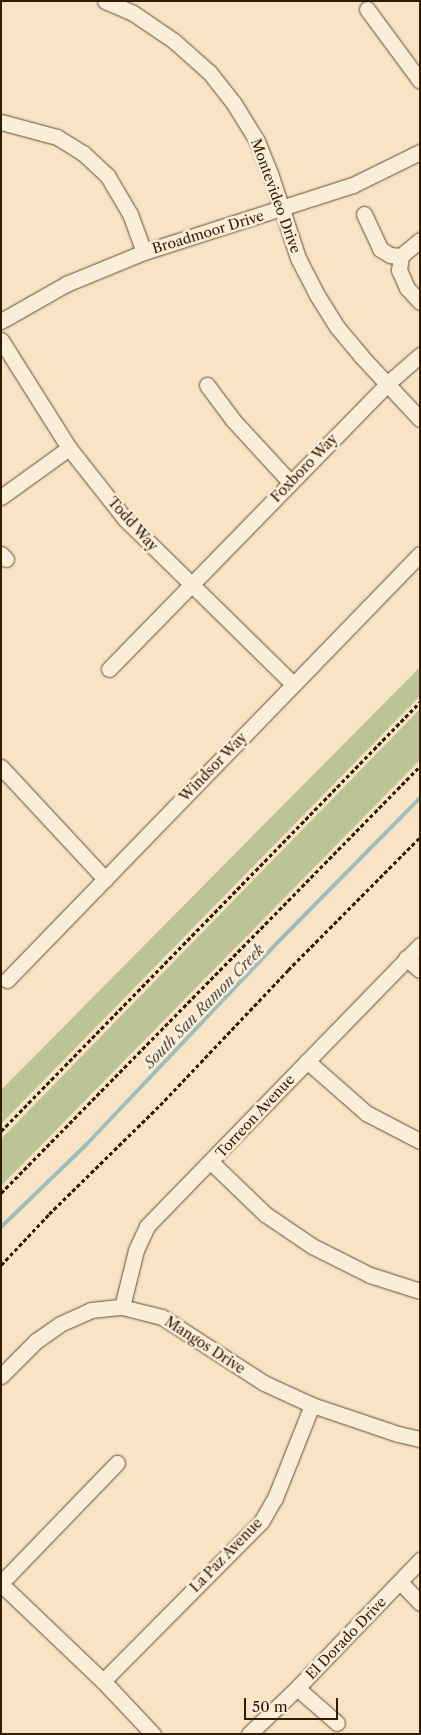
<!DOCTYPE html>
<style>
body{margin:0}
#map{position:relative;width:421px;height:1735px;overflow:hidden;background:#f8e4c5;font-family:"Libre Caslon Text",serif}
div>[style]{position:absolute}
.green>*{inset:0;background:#bcc496}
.stream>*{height:4px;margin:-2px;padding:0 2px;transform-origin:2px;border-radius:2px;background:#9fbdbb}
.path>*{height:2.5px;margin-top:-1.25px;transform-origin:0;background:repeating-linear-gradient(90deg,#311b01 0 4px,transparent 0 6.5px)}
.roads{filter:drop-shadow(0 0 1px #634d32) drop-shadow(0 0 1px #634d32)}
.minor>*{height:15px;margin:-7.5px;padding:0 7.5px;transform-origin:7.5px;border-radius:7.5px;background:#faedd9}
span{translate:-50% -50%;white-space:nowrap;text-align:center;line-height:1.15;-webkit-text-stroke:5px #faedd9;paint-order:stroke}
.street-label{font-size:14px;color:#311b01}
.water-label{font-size:15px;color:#585442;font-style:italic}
.frame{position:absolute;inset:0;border:2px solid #311b01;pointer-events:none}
.scale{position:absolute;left:244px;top:1698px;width:94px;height:22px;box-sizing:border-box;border:2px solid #311b01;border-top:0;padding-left:6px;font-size:15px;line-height:18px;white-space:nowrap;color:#311b01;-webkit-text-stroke:4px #faedd9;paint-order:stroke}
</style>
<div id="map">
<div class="green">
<i style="clip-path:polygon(420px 667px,420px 696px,1px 1124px,1px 1090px)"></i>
<i style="clip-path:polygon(420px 709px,420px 760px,1px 1186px,1px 1139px)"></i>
</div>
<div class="stream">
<i style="left:1px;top:1227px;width:117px;rotate:-44deg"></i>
<i style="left:85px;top:1146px;width:281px;rotate:-46.6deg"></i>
<i style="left:278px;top:942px;width:202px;rotate:-45.4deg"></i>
</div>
<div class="path">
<i style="left:1px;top:1131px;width:600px;rotate:-45.68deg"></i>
<i style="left:1px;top:1193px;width:598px;rotate:-45.54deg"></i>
<i style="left:1px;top:1265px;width:70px;rotate:-46.7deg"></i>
<i style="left:49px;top:1214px;width:156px;rotate:-44.5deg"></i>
<i style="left:160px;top:1105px;width:186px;rotate:-46.5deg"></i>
<i style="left:288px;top:970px;width:187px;rotate:-45.2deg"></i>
</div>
<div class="roads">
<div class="minor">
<i style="left:105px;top:1px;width:30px;rotate:23deg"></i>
<i style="left:133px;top:13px;width:50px;rotate:34.3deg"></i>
<i style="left:174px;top:41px;width:48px;rotate:41.6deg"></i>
<i style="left:210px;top:73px;width:37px;rotate:52deg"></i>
<i style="left:233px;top:102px;width:46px;rotate:58.4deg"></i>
<i style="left:257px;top:141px;width:38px;rotate:68deg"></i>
<i style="left:271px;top:176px;width:86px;rotate:71.8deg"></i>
<i style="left:298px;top:258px;width:42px;rotate:62.8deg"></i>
<i style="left:317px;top:295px;width:38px;rotate:58deg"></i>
<i style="left:337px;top:327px;width:38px;rotate:50deg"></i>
<i style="left:361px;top:356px;width:86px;rotate:46.9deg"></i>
<i style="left:367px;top:9px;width:89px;rotate:53.6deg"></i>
<i style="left:1px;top:122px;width:58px;rotate:15deg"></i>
<i style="left:57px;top:137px;width:31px;rotate:32deg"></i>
<i style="left:83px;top:153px;width:33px;rotate:43deg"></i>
<i style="left:107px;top:175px;width:45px;rotate:59.5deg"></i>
<i style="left:130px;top:214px;width:40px;rotate:69.8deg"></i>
<i style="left:364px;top:214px;width:38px;rotate:65deg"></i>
<i style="left:380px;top:249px;width:12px;rotate:31deg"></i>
<i style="left:390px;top:255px;width:11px;rotate:5deg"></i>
<i style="left:420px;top:240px;width:25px;rotate:140deg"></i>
<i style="left:401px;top:256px;width:14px;rotate:98deg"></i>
<i style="left:399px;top:270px;width:20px;rotate:66deg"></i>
<i style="left:407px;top:288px;width:19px;rotate:47deg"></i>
<i style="left:1px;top:321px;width:75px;rotate:-29.6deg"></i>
<i style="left:66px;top:284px;width:84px;rotate:-22.3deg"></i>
<i style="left:144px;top:252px;width:219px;rotate:-17.8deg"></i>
<i style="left:353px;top:185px;width:75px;rotate:-26.2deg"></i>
<i style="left:1px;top:340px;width:128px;rotate:57.8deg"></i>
<i style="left:69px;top:448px;width:90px;rotate:51.7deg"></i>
<i style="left:125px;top:519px;width:235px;rotate:44.5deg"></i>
<i style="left:207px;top:385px;width:44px;rotate:53.4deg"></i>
<i style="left:233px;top:420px;width:84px;rotate:47.4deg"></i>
<i style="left:1px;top:497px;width:84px;rotate:-35.8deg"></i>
<i style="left:1px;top:554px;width:7px;rotate:45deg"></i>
<i style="left:109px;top:669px;width:398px;rotate:-45.7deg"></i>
<i style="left:387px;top:384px;width:44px;rotate:-41.3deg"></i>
<i style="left:1px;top:767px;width:153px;rotate:47.1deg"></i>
<i style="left:406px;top:958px;width:18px;rotate:41deg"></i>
<i style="left:7px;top:980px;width:593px;rotate:-45.89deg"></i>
<i style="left:307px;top:1061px;width:79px;rotate:41.4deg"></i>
<i style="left:366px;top:1113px;width:61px;rotate:27.4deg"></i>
<i style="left:211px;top:1162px;width:75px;rotate:43.9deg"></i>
<i style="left:265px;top:1214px;width:57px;rotate:34.2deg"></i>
<i style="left:312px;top:1246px;width:65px;rotate:26.6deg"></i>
<i style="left:370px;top:1275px;width:52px;rotate:17.7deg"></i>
<i style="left:122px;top:1307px;width:59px;rotate:-76.2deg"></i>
<i style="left:136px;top:1250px;width:26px;rotate:-65deg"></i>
<i style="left:147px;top:1226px;width:392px;rotate:-45.8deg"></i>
<i style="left:1px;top:1376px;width:49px;rotate:-45deg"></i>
<i style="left:36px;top:1341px;width:29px;rotate:-35deg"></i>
<i style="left:60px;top:1324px;width:34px;rotate:-24deg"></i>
<i style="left:91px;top:1310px;width:31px;rotate:-6deg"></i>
<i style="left:122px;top:1307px;width:41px;rotate:14deg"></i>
<i style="left:162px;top:1317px;width:121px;rotate:32.9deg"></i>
<i style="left:264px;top:1383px;width:53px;rotate:24.6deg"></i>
<i style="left:312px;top:1405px;width:91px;rotate:18.6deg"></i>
<i style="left:398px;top:1434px;width:23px;rotate:13deg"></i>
<i style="left:400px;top:1582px;width:29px;rotate:46deg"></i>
<i style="left:1px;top:1583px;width:167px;rotate:-46deg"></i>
<i style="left:1px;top:1584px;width:141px;rotate:43.6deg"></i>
<i style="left:103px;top:1681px;width:73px;rotate:46.7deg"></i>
<i style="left:103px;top:1681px;width:224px;rotate:-45.2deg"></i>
<i style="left:261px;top:1522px;width:28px;rotate:-60deg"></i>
<i style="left:275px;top:1498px;width:100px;rotate:-68.3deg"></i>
<i style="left:297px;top:1688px;width:53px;rotate:41.2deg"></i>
<i style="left:249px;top:1734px;width:66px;rotate:-43.8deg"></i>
<i style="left:297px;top:1688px;width:178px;rotate:-46.1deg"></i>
</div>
</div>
<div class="street-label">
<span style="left:276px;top:196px;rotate:70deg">Montevideo Drive</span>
<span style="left:208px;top:232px;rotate:-17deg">Broadmoor Drive</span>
<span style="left:304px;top:468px;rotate:-46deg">Foxboro Way</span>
<span style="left:133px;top:524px;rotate:48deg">Todd Way</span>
<span style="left:213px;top:767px;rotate:-46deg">Windsor Way</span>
<span style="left:255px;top:1116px;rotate:-47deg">Torreon Avenue</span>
<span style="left:205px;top:1345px;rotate:33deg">Mangos Drive</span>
<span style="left:226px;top:1555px;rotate:-46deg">La Paz Avenue</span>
<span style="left:346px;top:1638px;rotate:-46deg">El Dorado Drive</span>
</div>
<div class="water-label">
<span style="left:204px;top:1006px;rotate:-46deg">South San Ramon Creek</span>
</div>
<div class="frame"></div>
<div class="scale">50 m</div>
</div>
